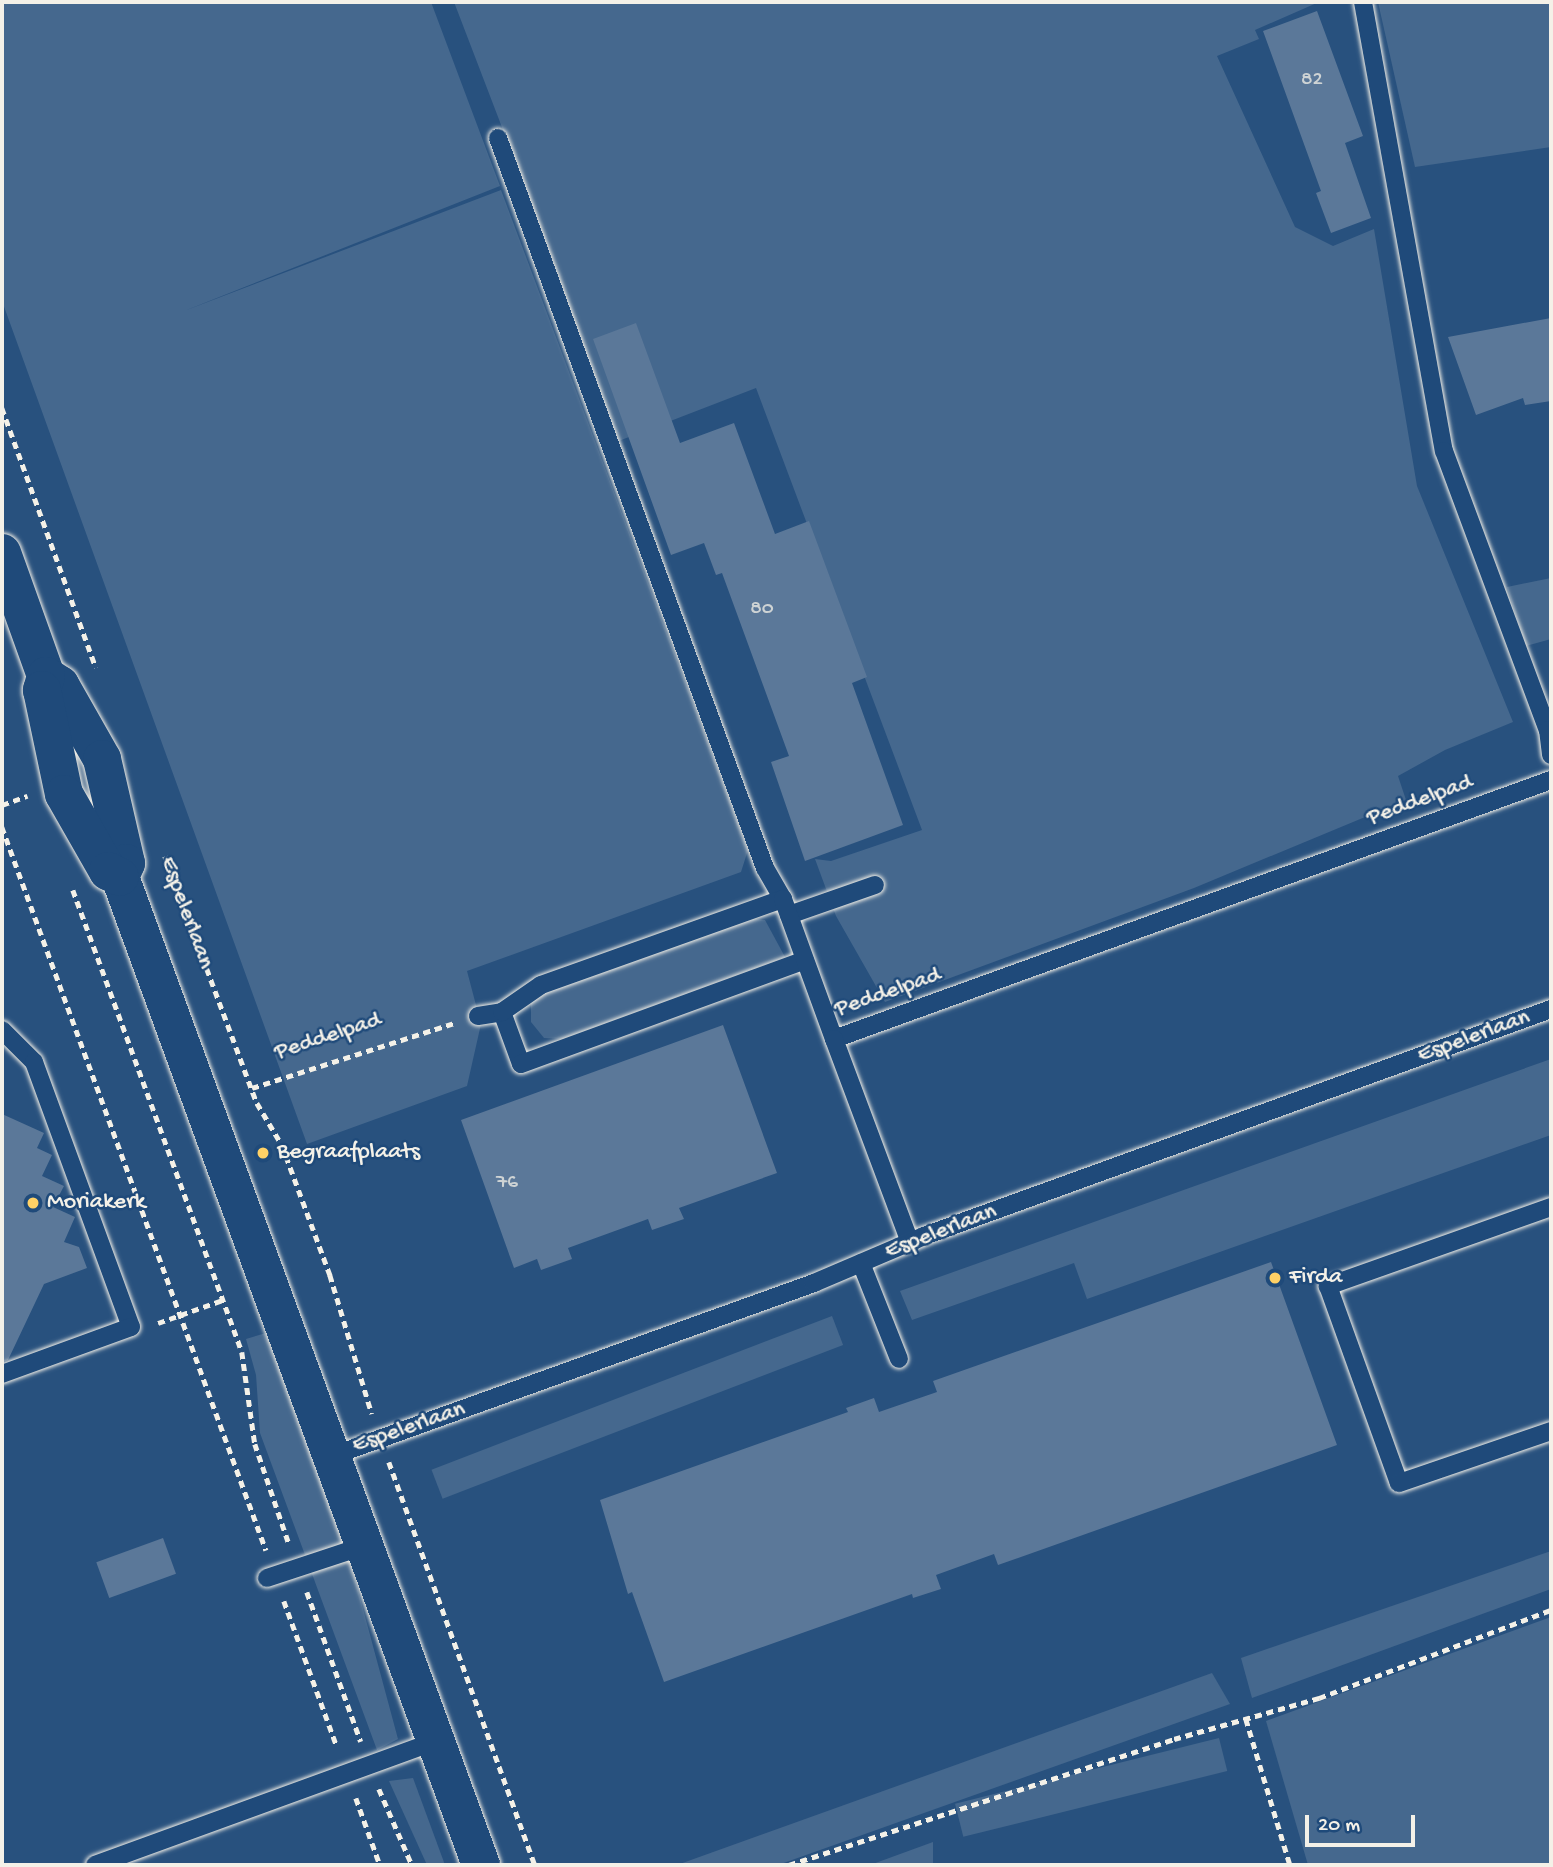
<!DOCTYPE html>
<style>
body{margin:0}
#map{position:relative;width:1553px;height:1867px;overflow:hidden;background:#28517e;font-family:"Gochi Hand",sans-serif}
div>[style]{position:absolute}
.green>*{inset:0;background:#45688e;transform-origin:0 0}
.building>*{inset:0;background:#5b7899;transform-origin:0 0}
.path>*{height:4.5px;margin-top:-2.25px;transform-origin:0;background:repeating-linear-gradient(90deg,#f4f1e8 0 7px,transparent 0 12px)}
.roads{filter:drop-shadow(0 0 2px #f4f1e8) drop-shadow(0 0 2px #f4f1e8)}
.lane>*{height:18px;margin:-9px;padding:0 9px;transform-origin:9px;border-radius:9px;background:#1f4a7a}
.secondary>*{height:38px;margin:-19px;padding:0 19px;transform-origin:19px;border-radius:19px;background:#1f4a7a}
.dots>*{width:19px;height:19px;translate:-50% -50%;box-sizing:border-box;border:4px solid #1f4a7a;border-radius:50%}
span{translate:-50% -50%;white-space:nowrap;text-align:center;line-height:1.15;-webkit-text-stroke:5px #1f4a7a;paint-order:stroke}
.number-label{font-size:21px;color:#ced3d4}
.number-label span{-webkit-text-stroke-width:0}
.street-label{font-size:24px;color:#f4f1e8}
.poi-label{font-size:24px;color:#f4f1e8}
.left{translate:0 -50%;text-align:left}
.frame{position:absolute;inset:0;border:4px solid #f4f1e8;pointer-events:none}
.scale{position:absolute;left:1305px;top:1815px;width:110px;height:32px;box-sizing:border-box;border:4px solid #f4f1e8;border-top:0;padding-left:9px;font-size:21px;line-height:24px;white-space:nowrap;color:#f4f1e8;-webkit-text-stroke:5px #1f4a7a;paint-order:stroke}
</style>
<div id="map">
<div class="green">
<i style="clip-path:polygon(2px 2px,431px 2px,500px 186px,184px 311px,501px 190px,748px 850px,741px 872px,467px 971px,481px 1024px,467px 1086px,307px 1144px,2px 301px)"></i>
<i style="clip-path:polygon(454px 2px,1319px 2px,1255px 30px,1259px 39px,1217px 56px,1295px 227px,1333px 246px,1374px 229px,1417px 486px,1513px 722px,1445px 750px,1398px 776px,1406px 800px,1194px 888px,885px 1002px,836px 916px,815px 859px,831px 861px,922px 830px,756px 388px,616px 442px,564px 307px,560px 279px)"></i>
<i style="clip-path:polygon(1378px 2px,1551px 2px,1551px 147px,1415px 167px)"></i>
<i style="clip-path:polygon(1551px 578px,1551px 639px,1526px 646px,1507px 587px)"></i>
<i style="clip-path:polygon(749px 918px,765px 920px,785px 957px,562px 1039px,544px 1038px,531px 1022px,531px 1003px,545px 992px)"></i>
<i style="clip-path:polygon(1551px 1059px,1551px 1135px,1087px 1299px,1074px 1263px,912px 1320px,900px 1291px)"></i>
<i style="left:832px;top:1316px;width:31px;height:429px;rotate:69deg"></i>
<i style="clip-path:polygon(266px 1333px,352px 1568px,398px 1739px,377px 1750px,260px 1433px,256px 1375px,246px 1339px)"></i>
<i style="clip-path:polygon(1551px 1551px,1551px 1589px,1252px 1698px,1241px 1658px)"></i>
<i style="clip-path:polygon(1551px 1617px,1551px 1865px,1308px 1865px,1266px 1721px)"></i>
<i style="clip-path:polygon(1212px 1673px,1230px 1704px,778px 1865px,677px 1865px)"></i>
<i style="left:1219px;top:1738px;width:34px;height:272px;rotate:76deg"></i>
<i style="clip-path:polygon(413px 1778px,445px 1865px,427px 1865px,389px 1781px)"></i>
<i style="clip-path:polygon(933px 1842px,933px 1865px,870px 1865px)"></i>
</div>
<div class="building">
<i style="clip-path:polygon(1317px 11px,1363px 136px,1345px 143px,1371px 218px,1331px 233px,1316px 193px,1321px 191px,1263px 31px)"></i>
<i style="clip-path:polygon(1551px 318px,1551px 401px,1525px 405px,1523px 398px,1476px 415px,1448px 337px)"></i>
<i style="clip-path:polygon(636px 323px,680px 443px,734px 423px,775px 534px,809px 521px,867px 677px,852px 683px,903px 825px,805px 861px,771px 762px,789px 756px,722px 573px,716px 575px,704px 543px,671px 555px,593px 339px)"></i>
<i style="clip-path:polygon(723px 1025px,777px 1173px,679px 1208px,684px 1219px,652px 1230px,648px 1219px,568px 1248px,572px 1259px,541px 1270px,537px 1259px,514px 1268px,461px 1120px)"></i>
<i style="clip-path:polygon(2px 1114px,44px 1133px,37px 1148px,52px 1155px,42px 1176px,64px 1186px,53px 1207px,75px 1217px,64px 1242px,79px 1247px,87px 1268px,44px 1284px,8px 1360px,2px 1362px)"></i>
<i style="clip-path:polygon(1271px 1262px,1337px 1445px,998px 1565px,994px 1554px,936px 1575px,941px 1589px,913px 1598px,912px 1594px,664px 1682px,632px 1592px,628px 1594px,600px 1500px,848px 1412px,846px 1408px,874px 1398px,879px 1412px,937px 1392px,933px 1381px)"></i>
<i style="left:163px;top:1538px;width:38px;height:71px;rotate:70deg"></i>
</div>
<div class="path">
<i style="left:2px;top:408px;width:276px;rotate:70.1deg"></i>
<i style="left:2px;top:805px;width:27px;rotate:-20deg"></i>
<i style="left:2px;top:827px;width:770px;rotate:69.94deg"></i>
<i style="left:165px;top:856px;width:264px;rotate:69.6deg"></i>
<i style="left:257px;top:1103px;width:49px;rotate:59.2deg"></i>
<i style="left:282px;top:1145px;width:139px;rotate:69.7deg"></i>
<i style="left:330px;top:1275px;width:145px;rotate:73.2deg"></i>
<i style="left:73px;top:890px;width:492px;rotate:69.9deg"></i>
<i style="left:242px;top:1352px;width:93px;rotate:82deg"></i>
<i style="left:255px;top:1444px;width:106px;rotate:71.2deg"></i>
<i style="left:252px;top:1088px;width:212px;rotate:-17.8deg"></i>
<i style="left:158px;top:1323px;width:69px;rotate:-19.5deg"></i>
<i style="left:389px;top:1462px;width:429px;rotate:70.1deg"></i>
<i style="left:307px;top:1592px;width:159px;rotate:70.2deg"></i>
<i style="left:284px;top:1601px;width:155px;rotate:70deg"></i>
<i style="left:1246px;top:1719px;width:152px;rotate:73.2deg"></i>
<i style="left:379px;top:1789px;width:83px;rotate:66.5deg"></i>
<i style="left:356px;top:1798px;width:71px;rotate:70.3deg"></i>
<i style="left:789px;top:1865px;width:405px;rotate:-18.1deg"></i>
<i style="left:1174px;top:1739px;width:151px;rotate:-15.8deg"></i>
<i style="left:1319px;top:1698px;width:248px;rotate:-20.8deg"></i>
</div>
<div class="roads">
<div class="lane">
<i style="left:1363px;top:2px;width:456px;rotate:79.8deg"></i>
<i style="left:1444px;top:451px;width:298px;rotate:69.6deg"></i>
<i style="left:1548px;top:730px;width:25px;rotate:83deg"></i>
<i style="left:498px;top:138px;width:777px;rotate:69.91deg"></i>
<i style="left:765px;top:868px;width:36px;rotate:60deg"></i>
<i style="left:789px;top:915px;width:91px;rotate:-19.2deg"></i>
<i style="left:502px;top:1012px;width:55px;rotate:69.9deg"></i>
<i style="left:521px;top:1064px;width:302px;rotate:-20.1deg"></i>
<i style="left:478px;top:1016px;width:24px;rotate:-9deg"></i>
<i style="left:502px;top:1012px;width:47px;rotate:-34.7deg"></i>
<i style="left:541px;top:985px;width:257px;rotate:-19.6deg"></i>
<i style="left:783px;top:899px;width:149px;rotate:70deg"></i>
<i style="left:834px;top:1039px;width:762px;rotate:-19.86deg"></i>
<i style="left:2px;top:1030px;width:45px;rotate:45deg"></i>
<i style="left:34px;top:1062px;width:282px;rotate:69.9deg"></i>
<i style="left:131px;top:1327px;width:137px;rotate:160deg"></i>
<i style="left:834px;top:1039px;width:217px;rotate:69.5deg"></i>
<i style="left:1551px;top:1207px;width:237px;rotate:160.5deg"></i>
<i style="left:1328px;top:1286px;width:209px;rotate:70.2deg"></i>
<i style="left:1399px;top:1483px;width:161px;rotate:-18.9deg"></i>
<i style="left:861px;top:1263px;width:103px;rotate:68.4deg"></i>
<i style="left:332px;top:1456px;width:512px;rotate:-19.74deg"></i>
<i style="left:814px;top:1283px;width:120px;rotate:-23.1deg"></i>
<i style="left:924px;top:1236px;width:667px;rotate:-19.9deg"></i>
<i style="left:267px;top:1578px;width:102px;rotate:-18.3deg"></i>
<i style="left:95px;top:1865px;width:363px;rotate:-20deg"></i>
</div>
<div class="secondary">
<i style="left:2px;top:553px;width:131px;rotate:70.3deg"></i>
<i style="left:46px;top:676px;width:17px;rotate:33deg"></i>
<i style="left:60px;top:685px;width:85px;rotate:60.4deg"></i>
<i style="left:102px;top:759px;width:107px;rotate:77deg"></i>
<i style="left:126px;top:863px;width:15px;rotate:113deg"></i>
<i style="left:120px;top:877px;width:1052px;rotate:69.93deg"></i>
<i style="left:46px;top:676px;width:15px;rotate:106deg"></i>
<i style="left:42px;top:690px;width:106px;rotate:78.1deg"></i>
<i style="left:64px;top:794px;width:89px;rotate:60.3deg"></i>
<i style="left:108px;top:871px;width:13px;rotate:27deg"></i>
</div>
</div>
<div class="dots">
<i style="left:263px;top:1153px;background:#ffd166"></i>
<i style="left:33px;top:1203px;background:#ffd166"></i>
<i style="left:1275px;top:1278px;background:#ffd166"></i>
</div>
<div class="number-label">
<span style="left:1312px;top:81px">82</span>
<span style="left:762px;top:610px">80</span>
<span style="left:507px;top:1184px">76</span>
</div>
<div class="street-label">
<span style="left:1420px;top:801px;rotate:-20deg">Peddelpad</span>
<span style="left:186px;top:913px;rotate:70deg">Espelerlaan</span>
<span style="left:888px;top:993px;rotate:-19deg">Peddelpad</span>
<span style="left:328px;top:1037px;rotate:-18deg">Peddelpad</span>
<span style="left:1474px;top:1037px;rotate:-20deg">Espelerlaan</span>
<span style="left:941px;top:1232px;rotate:-21deg">Espelerlaan</span>
<span style="left:409px;top:1428px;rotate:-19deg">Espelerlaan</span>
</div>
<div class="poi-label">
<span class="left" style="left:277px;top:1153px">Begraafplaats</span>
<span class="left" style="left:47px;top:1203px">Moriakerk</span>
<span class="left" style="left:1289px;top:1278px">Firda</span>
</div>
<div class="frame"></div>
<div class="scale">20 m</div>
</div>
